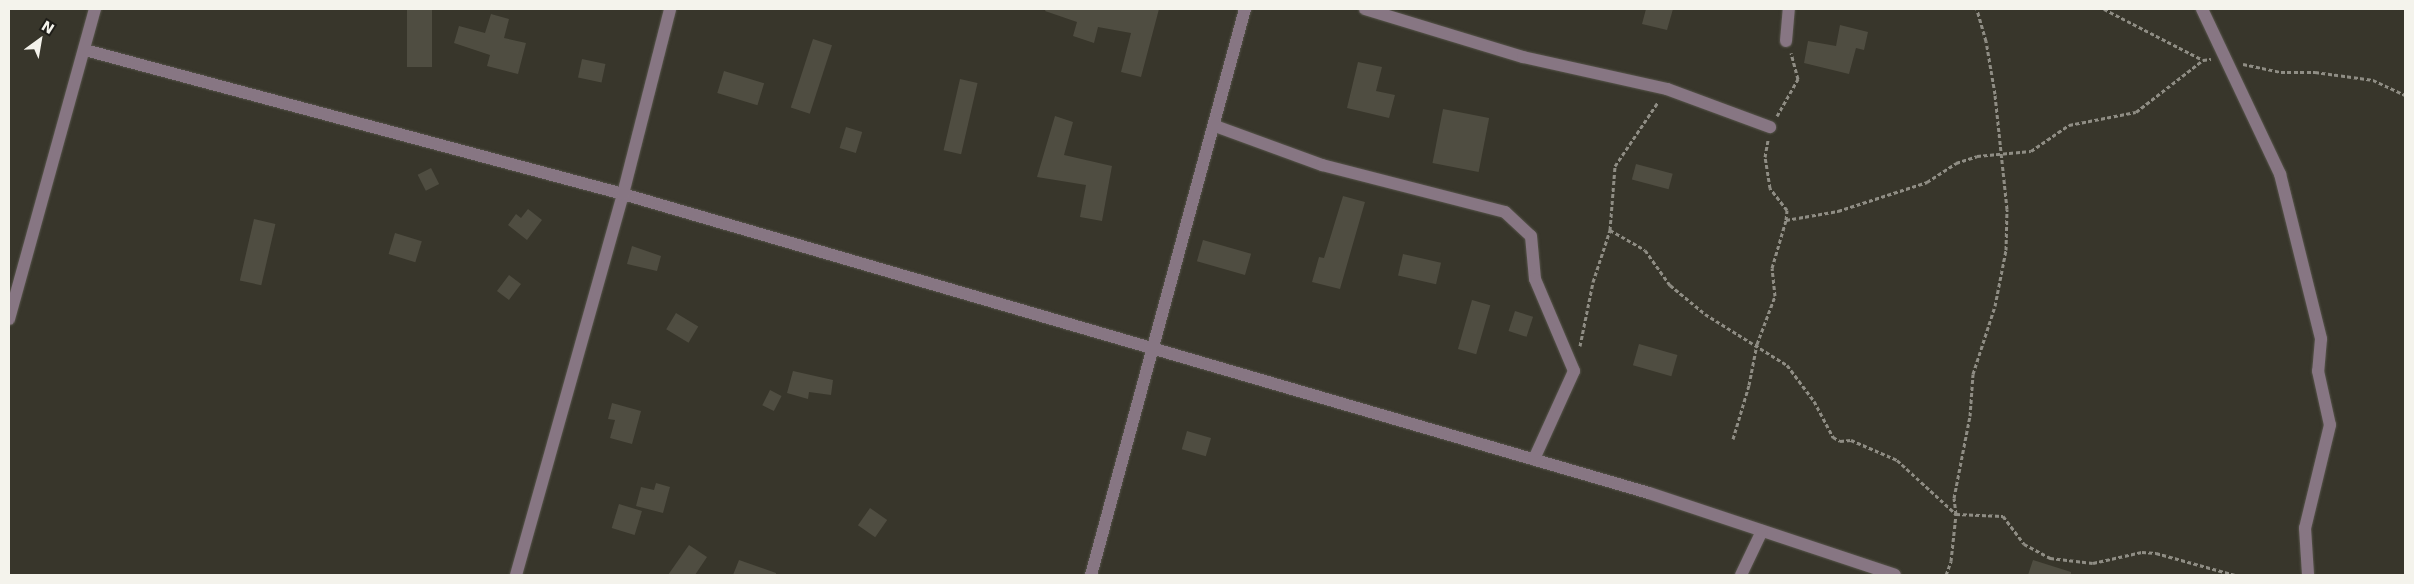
<!DOCTYPE html>
<style>
body{margin:0}
#map{position:relative;width:2414px;height:584px;overflow:hidden;background:#38362b;font-family:"DejaVu Sans",sans-serif}
div>[style]{position:absolute}
.building>*{inset:0;background:#4f4d41;transform-origin:0 0}
.path>*{height:3px;margin-top:-1.5px;transform-origin:0;background:repeating-linear-gradient(90deg,#8f8d84 0 4px,transparent 0 6.5px)}
.roads{filter:drop-shadow(0 0 1px #56544a) drop-shadow(0 0 1px #56544a)}
.minor>*{height:12px;margin:-6px;padding:0 6px;transform-origin:6px;border-radius:6px;background:#877683}
span{translate:-50% -50%;white-space:nowrap;text-align:center;line-height:1.15;-webkit-text-stroke:4.5px #1e1d18;paint-order:stroke}
.frame{position:absolute;inset:0;border:10px solid #f4f3ec;pointer-events:none}
.north{position:absolute;left:15px;top:15px;width:50px;height:50px;-webkit-text-stroke:4px #1e1d18;paint-order:stroke;rotate:32deg;font-size:14px;font-weight:700;line-height:20px;text-align:center;color:#f4f3ec}
.north::after{content:'';display:block;margin:auto;width:18px;height:22px;background:#f4f3ec;clip-path:polygon(50% 0,100% 100%,50% 72%,0 100%)}
</style>
<div id="map">
<div class="building">
<i style="left:407px;top:9px;width:25px;height:58px"></i>
<i style="clip-path:polygon(1046px 9px,1159px 9px,1141px 77px,1121px 72px,1131px 33px,1098px 27px,1094px 43px,1073px 36px,1077px 22px,1045px 11px)"></i>
<i style="clip-path:polygon(1646px 9px,1673px 9px,1667px 30px,1642px 24px)"></i>
<i style="clip-path:polygon(491px 14px,509px 19px,504px 38px,526px 43px,518px 74px,487px 66px,490px 55px,454px 43px,459px 26px,485px 33px)"></i>
<i style="clip-path:polygon(1840px 25px,1868px 32px,1864px 50px,1856px 48px,1849px 74px,1804px 63px,1808px 41px,1836px 46px)"></i>
<i style="left:813px;top:39px;width:20px;height:72px;rotate:18deg"></i>
<i style="left:582px;top:59px;width:24px;height:19px;rotate:12deg"></i>
<i style="clip-path:polygon(1358px 62px,1382px 67px,1376px 91px,1395px 95px,1389px 118px,1347px 108px)"></i>
<i style="left:724px;top:71px;width:42px;height:23px;rotate:17deg"></i>
<i style="left:960px;top:79px;width:18px;height:73px;rotate:13deg"></i>
<i style="left:1443px;top:109px;width:47px;height:55px;rotate:11deg"></i>
<i style="clip-path:polygon(1055px 116px,1073px 122px,1064px 155px,1112px 166px,1102px 221px,1080px 217px,1086px 185px,1037px 177px)"></i>
<i style="left:846px;top:127px;width:17px;height:22px;rotate:17deg"></i>
<i style="left:1636px;top:164px;width:38px;height:16px;rotate:15deg"></i>
<i style="left:431px;top:168px;width:18px;height:15px;rotate:63deg"></i>
<i style="clip-path:polygon(1343px 196px,1365px 202px,1340px 289px,1312px 282px,1319px 257px,1324px 258px)"></i>
<i style="clip-path:polygon(528px 209px,542px 220px,527px 240px,508px 225px,516px 214px,521px 218px)"></i>
<i style="left:254px;top:219px;width:22px;height:63px;rotate:13deg"></i>
<i style="left:395px;top:233px;width:28px;height:22px;rotate:17deg"></i>
<i style="left:1203px;top:240px;width:50px;height:22px;rotate:16deg"></i>
<i style="clip-path:polygon(632px 246px,661px 256px,657px 271px,627px 264px)"></i>
<i style="left:1403px;top:254px;width:39px;height:22px;rotate:13deg"></i>
<i style="left:509px;top:275px;width:15px;height:20px;rotate:37deg"></i>
<i style="left:1472px;top:300px;width:19px;height:51px;rotate:16deg"></i>
<i style="left:1515px;top:311px;width:19px;height:21px;rotate:18deg"></i>
<i style="left:676px;top:313px;width:26px;height:19px;rotate:31deg"></i>
<i style="left:1639px;top:344px;width:40px;height:22px;rotate:16deg"></i>
<i style="clip-path:polygon(793px 371px,833px 380px,831px 395px,809px 392px,808px 399px,787px 393px)"></i>
<i style="left:770px;top:390px;width:13px;height:17px;rotate:27deg"></i>
<i style="clip-path:polygon(612px 403px,641px 411px,632px 444px,610px 438px,615px 420px,608px 419px)"></i>
<i style="left:1187px;top:431px;width:25px;height:19px;rotate:16deg"></i>
<i style="clip-path:polygon(656px 483px,670px 487px,663px 513px,636px 506px,641px 487px,654px 490px)"></i>
<i style="left:619px;top:504px;width:24px;height:25px;rotate:17deg"></i>
<i style="left:870px;top:508px;width:21px;height:21px;rotate:35deg"></i>
<i style="clip-path:polygon(689px 545px,707px 557px,695px 575px,668px 575px)"></i>
<i style="clip-path:polygon(739px 560px,776px 573px,776px 575px,733px 575px)"></i>
<i style="clip-path:polygon(2033px 560px,2071px 572px,2071px 575px,2028px 575px)"></i>
</div>
<div class="path">
<i style="left:2104px;top:9px;width:111px;rotate:27.3deg"></i>
<i style="left:2243px;top:64px;width:39px;rotate:12deg"></i>
<i style="left:2281px;top:72px;width:34px"></i>
<i style="left:2315px;top:72px;width:59px;rotate:7.9deg"></i>
<i style="left:2373px;top:80px;width:35px;rotate:25deg"></i>
<i style="left:1777px;top:116px;width:43px;rotate:-60.4deg"></i>
<i style="left:1798px;top:79px;width:27px;rotate:-105deg"></i>
<i style="left:1786px;top:220px;width:53px;rotate:-9.8deg"></i>
<i style="left:1838px;top:211px;width:94px;rotate:-18deg"></i>
<i style="left:1927px;top:182px;width:35px;rotate:-33deg"></i>
<i style="left:1956px;top:163px;width:22px;rotate:-18deg"></i>
<i style="left:1977px;top:156px;width:54px;rotate:-5.3deg"></i>
<i style="left:2031px;top:151px;width:46px;rotate:-34.4deg"></i>
<i style="left:2069px;top:125px;width:68px;rotate:-11deg"></i>
<i style="left:2136px;top:112px;width:85px;rotate:-37.8deg"></i>
<i style="left:2203px;top:60px;width:8px;rotate:-7deg"></i>
<i style="left:1610px;top:230px;width:40px;rotate:29.7deg"></i>
<i style="left:1645px;top:250px;width:43px;rotate:54.5deg"></i>
<i style="left:1670px;top:285px;width:45px;rotate:39.6deg"></i>
<i style="left:1705px;top:314px;width:97px;rotate:31.9deg"></i>
<i style="left:1787px;top:365px;width:45px;rotate:53.1deg"></i>
<i style="left:1814px;top:401px;width:41px;rotate:62.2deg"></i>
<i style="left:1833px;top:437px;width:8px;rotate:30deg"></i>
<i style="left:1840px;top:441px;width:11px;rotate:-5deg"></i>
<i style="left:1851px;top:440px;width:50px;rotate:23.5deg"></i>
<i style="left:1897px;top:460px;width:80px;rotate:42.5deg"></i>
<i style="left:1956px;top:514px;width:47px;rotate:2.4deg"></i>
<i style="left:2003px;top:516px;width:35px;rotate:53deg"></i>
<i style="left:2024px;top:544px;width:30px;rotate:28deg"></i>
<i style="left:2050px;top:558px;width:43px;rotate:6.6deg"></i>
<i style="left:2093px;top:563px;width:50px;rotate:-12.7deg"></i>
<i style="left:2142px;top:552px;width:14px;rotate:4deg"></i>
<i style="left:2156px;top:553px;width:82px;rotate:15.6deg"></i>
<i style="left:1580px;top:346px;width:65px;rotate:-78.5deg"></i>
<i style="left:1593px;top:282px;width:55px;rotate:-71.9deg"></i>
<i style="left:1610px;top:230px;width:64px;rotate:-85.5deg"></i>
<i style="left:1615px;top:166px;width:77px;rotate:-56.1deg"></i>
<i style="left:1733px;top:439px;width:56px;rotate:-73.5deg"></i>
<i style="left:1749px;top:385px;width:42px;rotate:-79deg"></i>
<i style="left:1757px;top:344px;width:51px;rotate:-69.4deg"></i>
<i style="left:1775px;top:296px;width:28px;rotate:-96deg"></i>
<i style="left:1772px;top:268px;width:50px;rotate:-73.7deg"></i>
<i style="left:1786px;top:220px;width:10px;rotate:-84deg"></i>
<i style="left:1787px;top:210px;width:28px;rotate:-128deg"></i>
<i style="left:1770px;top:188px;width:31px;rotate:-99deg"></i>
<i style="left:1765px;top:157px;width:17px;rotate:-80deg"></i>
<i style="left:1946px;top:575px;width:15px;rotate:-70deg"></i>
<i style="left:1951px;top:561px;width:47px;rotate:-83.9deg"></i>
<i style="left:1956px;top:514px;width:16px;rotate:-97deg"></i>
<i style="left:1954px;top:498px;width:84px;rotate:-79deg"></i>
<i style="left:1970px;top:416px;width:42px;rotate:-85.9deg"></i>
<i style="left:1973px;top:374px;width:71px;rotate:-72.1deg"></i>
<i style="left:1995px;top:306px;width:57px;rotate:-78.9deg"></i>
<i style="left:2006px;top:250px;width:41px;rotate:-88.6deg"></i>
<i style="left:2007px;top:209px;width:116px;rotate:-96deg"></i>
<i style="left:1995px;top:94px;width:54px;rotate:-99.6deg"></i>
<i style="left:1986px;top:41px;width:33px;rotate:-106deg"></i>
</div>
<div class="roads">
<div class="minor">
<i style="left:1365px;top:9px;width:165px;rotate:16.9deg"></i>
<i style="left:1523px;top:57px;width:148px;rotate:12.5deg"></i>
<i style="left:1667px;top:89px;width:110px;rotate:20.3deg"></i>
<i style="left:2202px;top:9px;width:183px;rotate:64.7deg"></i>
<i style="left:2280px;top:174px;width:170px;rotate:76deg"></i>
<i style="left:2321px;top:339px;width:32px;rotate:95deg"></i>
<i style="left:2318px;top:371px;width:55px;rotate:77.5deg"></i>
<i style="left:2330px;top:425px;width:106px;rotate:103.6deg"></i>
<i style="left:2305px;top:528px;width:47px;rotate:86.3deg"></i>
<i style="left:1786px;top:41px;width:32px;rotate:-85deg"></i>
<i style="left:85px;top:50px;width:557px;rotate:14.98deg"></i>
<i style="left:623px;top:194px;width:1069px;rotate:16.25deg"></i>
<i style="left:1649px;top:493px;width:259px;rotate:18.4deg"></i>
<i style="left:1215px;top:126px;width:114px;rotate:20deg"></i>
<i style="left:1322px;top:165px;width:189px;rotate:14.4deg"></i>
<i style="left:1505px;top:212px;width:35px;rotate:43deg"></i>
<i style="left:1531px;top:236px;width:43px;rotate:84.7deg"></i>
<i style="left:1535px;top:279px;width:100px;rotate:67deg"></i>
<i style="left:1574px;top:371px;width:97px;rotate:114.4deg"></i>
<i style="left:9px;top:319px;width:322px;rotate:-74.5deg"></i>
<i style="left:516px;top:575px;width:396px;rotate:-74.3deg"></i>
<i style="left:623px;top:194px;width:191px;rotate:-75.7deg"></i>
<i style="left:1091px;top:575px;width:587px;rotate:-74.78deg"></i>
<i style="left:1741px;top:575px;width:49px;rotate:-64.5deg"></i>
</div>
</div>
<div class="frame"></div>
<div class="north">N</div>
</div>
